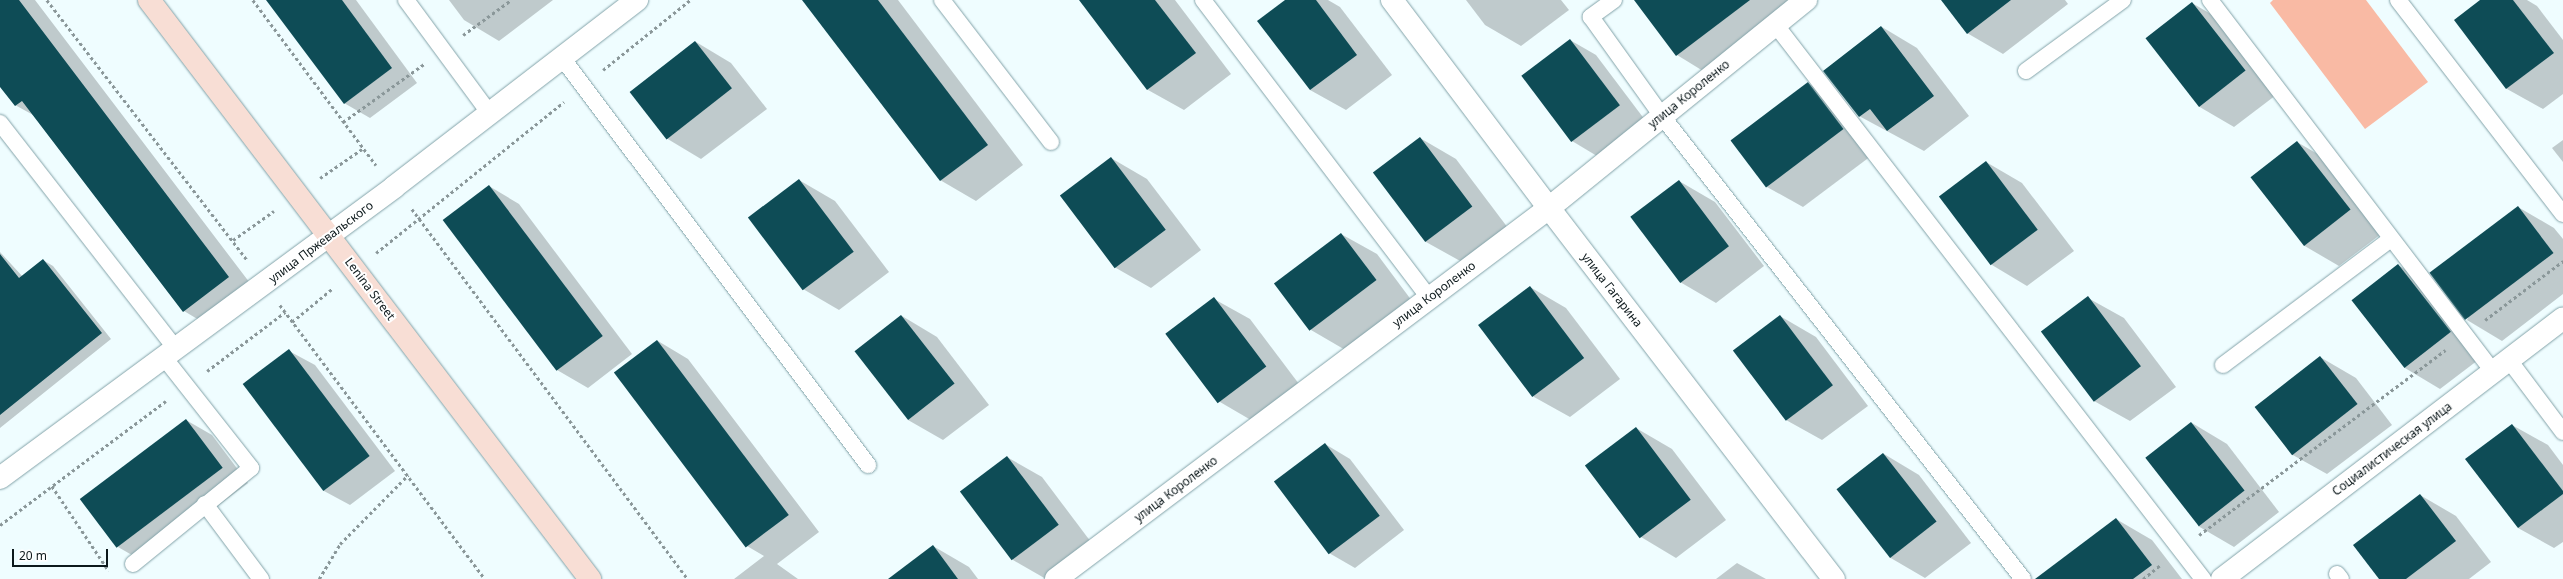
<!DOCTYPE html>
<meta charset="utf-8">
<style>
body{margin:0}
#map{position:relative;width:2563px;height:579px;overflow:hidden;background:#effdff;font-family:"Noto Sans",sans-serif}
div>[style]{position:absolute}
.green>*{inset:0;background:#f9baa4}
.shadow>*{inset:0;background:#0003}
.building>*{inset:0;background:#0e4c56;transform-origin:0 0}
.path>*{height:2.5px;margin-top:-1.25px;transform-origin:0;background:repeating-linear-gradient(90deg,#8a9799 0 3px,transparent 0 6px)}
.roads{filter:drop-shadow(0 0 1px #83a3a9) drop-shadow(0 0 1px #83a3a9)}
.service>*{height:16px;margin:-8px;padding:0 8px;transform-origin:8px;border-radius:8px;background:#fff}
.minor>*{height:22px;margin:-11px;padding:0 11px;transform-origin:11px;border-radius:11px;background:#fff}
.secondary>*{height:22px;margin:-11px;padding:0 11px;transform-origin:11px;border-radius:11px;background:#f8ded5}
span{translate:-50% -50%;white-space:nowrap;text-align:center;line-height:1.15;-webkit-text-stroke:4px #fff;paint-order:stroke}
.street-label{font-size:12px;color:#0d191c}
.scale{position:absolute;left:12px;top:549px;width:96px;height:18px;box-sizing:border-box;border:2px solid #0d191c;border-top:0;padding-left:5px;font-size:12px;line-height:14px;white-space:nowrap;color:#0d191c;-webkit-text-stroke:3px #fff;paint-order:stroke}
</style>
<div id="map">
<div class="green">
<i style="clip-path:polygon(2273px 0,2366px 0,2428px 82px,2365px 129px,2270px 3px)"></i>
</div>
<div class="shadow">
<i style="clip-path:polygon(0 0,35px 0,259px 295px,214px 329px,184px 311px,35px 116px,15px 105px,0 85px)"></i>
<i style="clip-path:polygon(268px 0,356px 0,417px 83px,370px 118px,344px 103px)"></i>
<i style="clip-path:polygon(449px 0,553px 0,499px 41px,464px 20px)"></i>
<i style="clip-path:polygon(804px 0,898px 0,1023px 165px,976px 201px,940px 180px)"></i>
<i style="clip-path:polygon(1080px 0,1175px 0,1231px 74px,1184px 110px,1148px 90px)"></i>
<i style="clip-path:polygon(1287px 0,1328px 0,1340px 7px,1392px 75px,1346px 110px,1310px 90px)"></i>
<i style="clip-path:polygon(1466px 0,1561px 0,1569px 10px,1521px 46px,1485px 25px)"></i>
<i style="clip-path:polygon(1653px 0,1815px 0,1708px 74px,1677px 55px,1641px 9px)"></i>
<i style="clip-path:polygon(1942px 0,2065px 0,2068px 4px,2003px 54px,1967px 33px)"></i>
<i style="clip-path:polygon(2482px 0,2527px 0,2537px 6px,2563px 40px,2563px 94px,2543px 109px,2507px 89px,2455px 20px)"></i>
<i style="clip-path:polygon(2192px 3px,2228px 24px,2280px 92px,2234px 127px,2198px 106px)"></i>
<i style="clip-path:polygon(1882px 27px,1917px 48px,1969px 116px,1924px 151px,1859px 116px)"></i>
<i style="clip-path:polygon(1570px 40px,1596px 55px,1645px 120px,1597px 156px,1572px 141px)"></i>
<i style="clip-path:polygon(696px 42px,731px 63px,767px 109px,701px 159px,666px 138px)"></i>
<i style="clip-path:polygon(1808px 83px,1844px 104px,1879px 150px,1803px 207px,1767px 187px,1731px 140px)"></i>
<i style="clip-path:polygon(1420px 138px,1456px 159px,1508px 228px,1462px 262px,1426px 242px)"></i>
<i style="clip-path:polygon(2563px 140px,2563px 162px,2552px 148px)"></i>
<i style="clip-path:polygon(2297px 142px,2333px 163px,2385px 231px,2339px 266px,2303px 245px)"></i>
<i style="clip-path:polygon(1111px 158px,1147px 179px,1201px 250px,1151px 288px,1116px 268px,1062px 196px)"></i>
<i style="clip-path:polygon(1986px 162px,2022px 183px,2074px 251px,2027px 286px,1992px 265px)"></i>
<i style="clip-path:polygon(799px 180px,835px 201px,889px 272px,839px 310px,803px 289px)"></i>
<i style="clip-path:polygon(1679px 181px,1715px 202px,1764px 266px,1716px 303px,1680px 282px)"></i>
<i style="clip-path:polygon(489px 186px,519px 204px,632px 354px,588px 388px,557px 370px)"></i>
<i style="clip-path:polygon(2518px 207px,2554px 228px,2563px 239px,2563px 294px,2502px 341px,2467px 320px)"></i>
<i style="clip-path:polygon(1341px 234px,1377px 254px,1412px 301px,1347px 351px,1311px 330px)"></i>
<i style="clip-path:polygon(0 252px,23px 277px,43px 260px,53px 266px,111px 339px,0 428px)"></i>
<i style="clip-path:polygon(2398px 265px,2434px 286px,2486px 354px,2440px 389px,2405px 368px)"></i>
<i style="clip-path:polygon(1530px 287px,1566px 308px,1620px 379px,1570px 417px,1534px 397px,1480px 325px)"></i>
<i style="clip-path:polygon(2088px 298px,2124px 318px,2176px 387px,2130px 421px,2094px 401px)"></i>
<i style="clip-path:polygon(1214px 299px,1250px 319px,1302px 388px,1256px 423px,1220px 402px)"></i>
<i style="clip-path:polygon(902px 316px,937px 337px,989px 405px,943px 440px,908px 420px)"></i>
<i style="clip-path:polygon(1780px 316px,1816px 337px,1868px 406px,1822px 440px,1786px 420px,1734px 351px)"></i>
<i style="clip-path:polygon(658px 341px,688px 359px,819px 532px,777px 564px,798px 579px,734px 579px,764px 556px,747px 546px)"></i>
<i style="clip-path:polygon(289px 351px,315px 365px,395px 471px,350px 505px,324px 491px)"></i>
<i style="clip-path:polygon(2320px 357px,2356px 378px,2392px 425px,2327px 474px,2291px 454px,2256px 407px)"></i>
<i style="clip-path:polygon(186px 420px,212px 435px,248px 483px,144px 562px,118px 547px)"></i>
<i style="clip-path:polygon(2192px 423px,2227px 444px,2279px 512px,2234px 547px,2198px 526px)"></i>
<i style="clip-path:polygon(2512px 425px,2548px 445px,2563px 465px,2563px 542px,2554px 548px,2518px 528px)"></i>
<i style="clip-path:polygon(1636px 428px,1672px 449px,1726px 520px,1676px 558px,1641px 537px)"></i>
<i style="clip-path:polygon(1325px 444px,1350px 459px,1404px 530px,1355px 568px,1329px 553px)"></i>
<i style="clip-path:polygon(1884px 454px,1919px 475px,1971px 543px,1925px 578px,1889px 557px)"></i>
<i style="clip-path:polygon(1007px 457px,1042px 477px,1094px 546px,1046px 579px,1013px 560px)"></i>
<i style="clip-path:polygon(2420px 495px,2456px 516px,2491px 562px,2469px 579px,2380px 579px)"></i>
<i style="clip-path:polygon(2116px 519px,2152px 540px,2182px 579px,2059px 579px)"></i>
<i style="clip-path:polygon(933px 546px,969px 567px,978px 579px,890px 579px)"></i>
<i style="clip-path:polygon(1737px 563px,1766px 579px,1716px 579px)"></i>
</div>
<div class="building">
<i style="clip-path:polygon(0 0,19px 0,229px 277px,183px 312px,22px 101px,15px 106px,0 87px)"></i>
<i style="clip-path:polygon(266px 0,342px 0,392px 68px,344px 104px)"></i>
<i style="clip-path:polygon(802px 0,878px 0,988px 145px,940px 181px)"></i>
<i style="clip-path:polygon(1079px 0,1155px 0,1196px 53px,1147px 90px)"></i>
<i style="clip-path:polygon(1285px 0,1316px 0,1357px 55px,1310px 90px,1257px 21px)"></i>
<i style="clip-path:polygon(1634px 0,1750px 0,1676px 56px)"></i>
<i style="clip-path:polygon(1941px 0,2011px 0,1967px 34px)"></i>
<i style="clip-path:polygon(2480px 0,2513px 0,2554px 53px,2506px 89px,2454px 20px)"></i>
<i style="left:2192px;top:2px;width:87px;height:59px;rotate:52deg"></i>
<i style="clip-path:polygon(1881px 26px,1934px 96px,1887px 131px,1870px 109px,1859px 117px,1823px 71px)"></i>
<i style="left:1570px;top:39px;width:83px;height:61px;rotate:53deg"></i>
<i style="left:695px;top:41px;width:60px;height:83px;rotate:52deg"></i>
<i style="left:1808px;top:82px;width:59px;height:97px;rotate:53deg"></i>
<i style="left:1420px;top:137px;width:87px;height:59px;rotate:53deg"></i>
<i style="left:2297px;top:141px;width:87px;height:59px;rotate:52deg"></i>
<i style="left:1111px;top:157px;width:91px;height:64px;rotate:53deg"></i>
<i style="left:1986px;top:161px;width:86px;height:59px;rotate:53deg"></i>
<i style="left:799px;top:179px;width:91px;height:64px;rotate:53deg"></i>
<i style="left:1679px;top:180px;width:83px;height:61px;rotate:53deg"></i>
<i style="left:489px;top:185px;width:189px;height:58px;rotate:53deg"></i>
<i style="left:2518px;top:206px;width:59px;height:111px;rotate:53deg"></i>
<i style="left:1341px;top:233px;width:59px;height:84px;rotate:53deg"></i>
<i style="clip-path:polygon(0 254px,19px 278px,43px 259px,102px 333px,0 415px)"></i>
<i style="left:2398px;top:264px;width:86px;height:59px;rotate:52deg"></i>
<i style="left:1530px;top:286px;width:90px;height:65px;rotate:53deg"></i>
<i style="left:2088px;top:296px;width:88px;height:59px;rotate:53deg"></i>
<i style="left:1214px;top:297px;width:87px;height:61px;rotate:53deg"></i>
<i style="left:901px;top:315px;width:87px;height:59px;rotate:52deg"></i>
<i style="left:1780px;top:315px;width:88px;height:59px;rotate:53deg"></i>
<i style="left:657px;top:340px;width:219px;height:54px;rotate:53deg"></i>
<i style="left:289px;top:349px;width:134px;height:58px;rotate:53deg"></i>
<i style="left:2320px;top:356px;width:61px;height:83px;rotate:52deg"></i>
<i style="left:186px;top:419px;width:61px;height:133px;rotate:53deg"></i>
<i style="left:2191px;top:422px;width:87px;height:58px;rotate:52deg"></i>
<i style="clip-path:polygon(2512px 424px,2563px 491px,2563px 494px,2518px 528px,2465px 459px)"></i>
<i style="left:1636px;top:427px;width:91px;height:64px;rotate:53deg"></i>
<i style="left:1325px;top:443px;width:91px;height:64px;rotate:53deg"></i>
<i style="left:1883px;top:453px;width:87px;height:59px;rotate:52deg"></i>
<i style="left:1007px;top:456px;width:86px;height:59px;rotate:53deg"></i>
<i style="clip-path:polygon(2420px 494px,2456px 541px,2406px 579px,2379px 579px,2353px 545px)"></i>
<i style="clip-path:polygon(2116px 518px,2152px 565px,2133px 579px,2035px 579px)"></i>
<i style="clip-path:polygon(933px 545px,958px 579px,888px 579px)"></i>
</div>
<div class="path">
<i style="left:47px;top:0;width:329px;rotate:52.4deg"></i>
<i style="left:253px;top:0;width:206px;rotate:53.3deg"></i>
<i style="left:463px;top:35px;width:59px;rotate:-36.1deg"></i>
<i style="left:603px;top:70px;width:112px;rotate:-38.8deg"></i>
<i style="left:343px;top:122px;width:100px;rotate:-35.6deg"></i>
<i style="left:320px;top:178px;width:51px;rotate:-34.6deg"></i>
<i style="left:412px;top:209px;width:462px;rotate:53.3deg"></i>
<i style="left:233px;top:240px;width:50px;rotate:-35.3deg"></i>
<i style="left:376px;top:253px;width:241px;rotate:-38.8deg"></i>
<i style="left:280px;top:305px;width:342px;rotate:53.2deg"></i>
<i style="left:2485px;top:320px;width:98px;rotate:-37.1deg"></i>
<i style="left:292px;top:322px;width:53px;rotate:-39.7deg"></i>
<i style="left:207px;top:371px;width:98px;rotate:-37.1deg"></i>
<i style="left:52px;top:486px;width:102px;rotate:56.2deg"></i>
<i style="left:0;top:525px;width:207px;rotate:-36.8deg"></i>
<i style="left:2199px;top:535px;width:308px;rotate:-36.9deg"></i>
<i style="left:319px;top:579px;width:41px;rotate:-59deg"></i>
<i style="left:340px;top:544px;width:97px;rotate:-45.4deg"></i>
<i style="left:2143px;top:579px;width:22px;rotate:-39deg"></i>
</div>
<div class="roads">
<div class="service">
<i style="left:406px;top:0;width:142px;rotate:53.6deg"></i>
<i style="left:942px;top:0;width:179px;rotate:52.5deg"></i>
<i style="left:1203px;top:0;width:374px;rotate:52.8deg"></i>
<i style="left:1614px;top:0;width:29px;rotate:144deg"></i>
<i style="left:1591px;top:17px;width:122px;rotate:54.4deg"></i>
<i style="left:1662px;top:116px;width:587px;rotate:52.06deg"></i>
<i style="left:2210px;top:0;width:467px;rotate:52.7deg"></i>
<i style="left:2398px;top:0;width:270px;rotate:52.4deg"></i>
<i style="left:1775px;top:24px;width:701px;rotate:52.36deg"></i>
<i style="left:563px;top:59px;width:508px;rotate:53.08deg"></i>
<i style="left:2026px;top:71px;width:120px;rotate:-36.2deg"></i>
<i style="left:0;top:123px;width:285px;rotate:52.1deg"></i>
<i style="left:2509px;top:360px;width:90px;rotate:53.1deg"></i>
<i style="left:2223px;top:365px;width:210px;rotate:-36.9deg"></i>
<i style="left:205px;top:504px;width:94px;rotate:53.3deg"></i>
<i style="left:133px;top:564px;width:152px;rotate:-39.1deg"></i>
<i style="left:251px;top:468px;width:142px;rotate:-128.2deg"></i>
<i style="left:2337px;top:574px;width:6px;rotate:51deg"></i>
</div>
<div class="minor">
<i style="left:1392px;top:0;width:261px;rotate:53deg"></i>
<i style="left:1549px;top:208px;width:468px;rotate:52.5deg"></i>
<i style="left:0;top:478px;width:490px;rotate:-36.4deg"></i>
<i style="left:394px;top:187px;width:307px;rotate:-37.6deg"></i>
<i style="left:1056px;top:579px;width:617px;rotate:-36.96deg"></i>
<i style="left:1549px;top:208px;width:331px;rotate:-39deg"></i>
<i style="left:2222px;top:579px;width:429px;rotate:-37.4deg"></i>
</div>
<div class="secondary">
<i style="left:149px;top:0;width:728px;rotate:52.7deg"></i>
</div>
</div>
<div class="street-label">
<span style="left:1689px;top:94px;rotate:-39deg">улица Короленко</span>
<span style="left:321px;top:242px;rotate:-37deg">улица Пржевальского</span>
<span style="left:370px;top:289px;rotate:53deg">Lenina Street</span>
<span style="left:1612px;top:290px;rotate:52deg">улица Гагарина</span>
<span style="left:1434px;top:294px;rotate:-37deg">улица Короленко</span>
<span style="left:2392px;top:449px;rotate:-37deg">Социалистическая улица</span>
<span style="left:1176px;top:489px;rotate:-37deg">улица Короленко</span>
</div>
<div class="scale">20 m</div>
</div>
